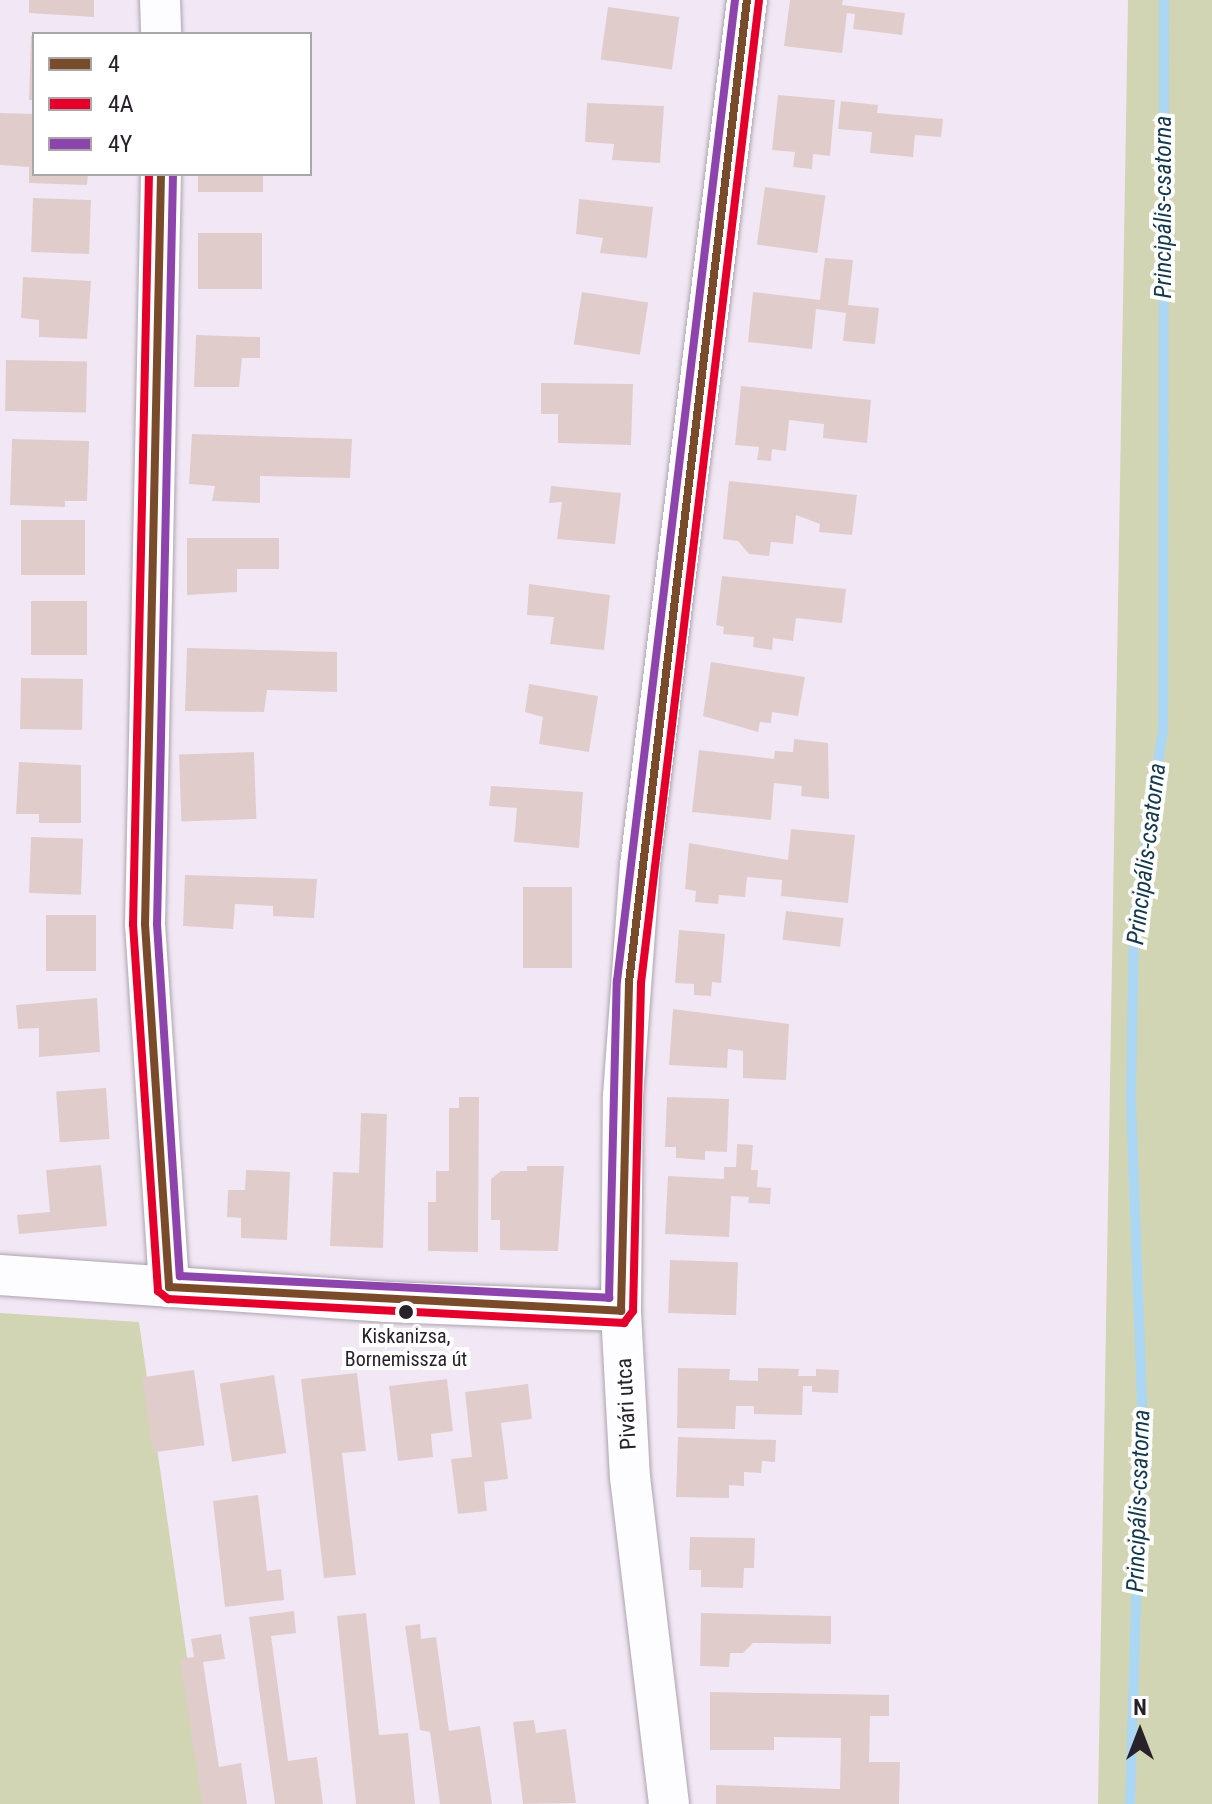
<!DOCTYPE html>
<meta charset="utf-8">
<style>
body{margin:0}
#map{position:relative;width:1212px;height:1804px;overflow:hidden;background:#f2e8f5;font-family:"Roboto Condensed",sans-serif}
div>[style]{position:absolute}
.green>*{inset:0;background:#d2d5b4}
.stream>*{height:10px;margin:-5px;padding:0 5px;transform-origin:5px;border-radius:5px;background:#abd6f4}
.building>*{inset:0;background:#e1cccc;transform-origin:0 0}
.roads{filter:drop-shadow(0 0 2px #aca4ae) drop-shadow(0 0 2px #aca4ae)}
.minor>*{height:40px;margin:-20px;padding:0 20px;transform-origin:20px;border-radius:20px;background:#fdfcfe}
.bus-1>*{height:8px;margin:-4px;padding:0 4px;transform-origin:4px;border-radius:4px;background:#7a4b2a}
.bus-2>*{height:8px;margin:-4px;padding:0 4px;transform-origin:4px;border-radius:4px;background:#e4002b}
.bus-3>*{height:8px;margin:-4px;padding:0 4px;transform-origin:4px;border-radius:4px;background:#8e44ad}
.dots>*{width:22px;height:22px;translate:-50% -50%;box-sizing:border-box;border:4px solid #fff;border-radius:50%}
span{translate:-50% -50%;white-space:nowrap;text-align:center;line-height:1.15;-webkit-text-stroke:8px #fff;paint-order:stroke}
.bus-label{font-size:20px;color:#28212a}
.street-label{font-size:22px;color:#28212a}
.water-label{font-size:24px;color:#13394d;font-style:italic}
.legend{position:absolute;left:32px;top:32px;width:280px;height:144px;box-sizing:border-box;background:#fff;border:2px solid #a9a6aa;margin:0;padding:10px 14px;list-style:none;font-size:24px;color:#28212a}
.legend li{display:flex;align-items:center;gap:16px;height:40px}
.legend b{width:40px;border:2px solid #a9a6aa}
.north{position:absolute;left:1100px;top:1692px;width:80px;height:80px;-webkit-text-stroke:6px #fff;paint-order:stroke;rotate:0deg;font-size:22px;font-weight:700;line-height:32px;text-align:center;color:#28212a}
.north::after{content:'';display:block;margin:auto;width:28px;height:36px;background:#28212a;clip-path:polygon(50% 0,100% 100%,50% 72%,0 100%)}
</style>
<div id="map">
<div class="green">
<i style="clip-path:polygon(1128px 0,1212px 0,1212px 1804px,1098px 1804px)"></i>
<i style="clip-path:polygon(0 1313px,139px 1322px,208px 1804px,0 1804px)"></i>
</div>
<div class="stream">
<i style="left:1130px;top:1804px;width:402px;rotate:-88.3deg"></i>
<i style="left:1142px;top:1402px;width:307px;rotate:-92.1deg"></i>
<i style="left:1131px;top:1095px;width:175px;rotate:-89deg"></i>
<i style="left:1134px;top:920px;width:192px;rotate:-81.3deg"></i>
<i style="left:1163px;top:730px;width:730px;rotate:-89.92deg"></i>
</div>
<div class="building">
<i style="clip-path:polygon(29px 0,94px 0,94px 17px,29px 13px)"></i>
<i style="clip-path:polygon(790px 0,843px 0,842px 5px,905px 13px,902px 35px,853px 29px,855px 14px,847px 13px,842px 53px,784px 46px)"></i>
<i style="left:608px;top:7px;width:72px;height:53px;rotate:8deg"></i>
<i style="clip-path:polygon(31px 36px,34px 36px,34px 100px,29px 100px)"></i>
<i style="clip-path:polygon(778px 95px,835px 100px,830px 156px,813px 154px,812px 169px,793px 167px,795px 152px,772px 150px)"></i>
<i style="clip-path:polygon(841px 101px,878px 105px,877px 113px,943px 119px,941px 137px,915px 135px,913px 157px,870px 153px,872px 132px,838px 129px)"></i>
<i style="clip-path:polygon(587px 103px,664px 106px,660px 163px,612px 160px,614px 144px,585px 142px)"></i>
<i style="clip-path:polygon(0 113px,34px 114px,34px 174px,88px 174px,87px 185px,29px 183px,29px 167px,0 165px)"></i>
<i style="left:198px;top:174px;width:65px;height:18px"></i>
<i style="left:765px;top:187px;width:61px;height:58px;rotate:8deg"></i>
<i style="left:33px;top:198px;width:58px;height:54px;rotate:2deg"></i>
<i style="clip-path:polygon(579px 199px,653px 207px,647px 258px,600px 253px,603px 238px,576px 234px)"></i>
<i style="left:198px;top:233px;width:64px;height:56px"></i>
<i style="clip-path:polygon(825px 258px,853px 260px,848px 305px,879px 308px,875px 344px,843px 341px,846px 313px,816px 309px,812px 349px,748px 342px,753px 292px,820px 300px)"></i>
<i style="clip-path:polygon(23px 277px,91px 281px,87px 339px,39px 337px,39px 320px,21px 318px)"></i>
<i style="left:582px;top:292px;width:67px;height:53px;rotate:9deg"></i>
<i style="clip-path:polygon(196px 335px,260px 337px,260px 358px,242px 358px,239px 387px,194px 387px)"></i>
<i style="left:6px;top:360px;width:81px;height:51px;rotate:1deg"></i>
<i style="clip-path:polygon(541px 383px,633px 384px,631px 445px,558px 443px,558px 414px,541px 414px)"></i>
<i style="clip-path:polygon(741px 386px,871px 400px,867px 443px,823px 438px,824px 424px,789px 420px,786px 451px,772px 449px,771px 461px,757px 460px,759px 447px,735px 445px)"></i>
<i style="clip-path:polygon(192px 434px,352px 439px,350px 478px,260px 476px,260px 503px,212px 501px,215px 486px,189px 484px)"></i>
<i style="clip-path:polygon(12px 439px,89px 441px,87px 501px,65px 501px,65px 507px,10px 505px)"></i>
<i style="clip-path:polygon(729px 481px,857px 495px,852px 535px,819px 532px,820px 524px,796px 515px,793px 544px,771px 542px,769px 556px,749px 554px,738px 541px,723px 539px)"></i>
<i style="clip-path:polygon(551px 486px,621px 493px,615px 544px,557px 539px,562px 502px,549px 503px)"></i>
<i style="left:21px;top:520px;width:64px;height:55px"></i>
<i style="clip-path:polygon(187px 538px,279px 538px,279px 569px,237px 569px,237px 592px,187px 595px)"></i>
<i style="clip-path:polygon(722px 576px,846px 589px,842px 623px,796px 618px,793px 641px,773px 638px,772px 650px,753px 647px,754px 637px,723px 634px,724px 627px,716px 625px)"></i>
<i style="clip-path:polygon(529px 584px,610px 595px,604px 650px,550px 644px,554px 617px,527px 615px)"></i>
<i style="left:31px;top:601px;width:56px;height:54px"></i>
<i style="clip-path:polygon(187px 648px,337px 652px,337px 692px,267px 690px,264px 712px,185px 711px)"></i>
<i style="clip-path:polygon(711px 662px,805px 677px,798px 716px,772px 712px,771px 723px,760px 722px,758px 732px,703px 716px)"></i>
<i style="left:21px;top:678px;width:62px;height:51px;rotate:1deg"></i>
<i style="clip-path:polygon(529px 684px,598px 696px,589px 752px,539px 744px,543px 717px,525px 712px)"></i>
<i style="clip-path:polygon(794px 739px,828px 743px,829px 799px,801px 796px,802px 786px,774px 783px,771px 820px,692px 812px,699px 750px,774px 759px,775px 751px,793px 752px)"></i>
<i style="left:254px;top:752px;width:67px;height:75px;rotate:88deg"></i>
<i style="clip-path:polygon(19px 762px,81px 765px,81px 823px,39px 823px,39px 814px,16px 814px)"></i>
<i style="clip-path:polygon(491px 786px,583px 792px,579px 848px,514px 842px,517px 808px,489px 806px)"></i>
<i style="clip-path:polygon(791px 829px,855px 835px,848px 903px,781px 896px,782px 880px,747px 877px,745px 897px,719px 895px,718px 904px,695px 902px,696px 891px,685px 889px,689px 843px,788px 860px)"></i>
<i style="left:31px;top:837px;width:52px;height:56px;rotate:2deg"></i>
<i style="clip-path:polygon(185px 875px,317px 879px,314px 918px,273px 916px,273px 906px,235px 904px,233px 929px,183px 926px)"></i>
<i style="left:523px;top:887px;width:49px;height:81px"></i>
<i style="left:786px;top:911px;width:58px;height:29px;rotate:7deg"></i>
<i style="left:46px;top:915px;width:50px;height:56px"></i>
<i style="clip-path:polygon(679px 930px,725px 934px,721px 983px,712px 982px,711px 996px,694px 995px,694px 984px,675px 983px)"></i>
<i style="clip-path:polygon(97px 998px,100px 1052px,39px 1057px,39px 1028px,18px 1029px,16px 1005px)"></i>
<i style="clip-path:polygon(673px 1009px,789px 1024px,786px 1080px,743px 1078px,743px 1051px,728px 1049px,727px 1068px,669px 1065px)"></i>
<i style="left:106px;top:1088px;width:51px;height:50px;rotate:86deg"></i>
<i style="clip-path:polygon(459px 1097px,479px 1097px,478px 1252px,428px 1251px,428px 1202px,436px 1202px,436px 1171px,449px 1171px,449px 1108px,459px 1108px)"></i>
<i style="clip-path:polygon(667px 1097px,729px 1099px,727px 1152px,705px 1151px,705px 1160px,676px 1158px,676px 1147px,665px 1147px)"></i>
<i style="clip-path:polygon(361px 1113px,387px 1114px,383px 1248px,330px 1246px,333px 1172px,359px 1173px)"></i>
<i style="clip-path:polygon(737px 1144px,753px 1145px,751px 1170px,758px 1170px,757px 1187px,771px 1188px,770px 1204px,748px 1203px,749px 1197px,731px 1196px,729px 1237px,665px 1234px,668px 1176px,724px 1179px,724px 1167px,736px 1167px)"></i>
<i style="clip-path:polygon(101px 1165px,107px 1226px,19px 1234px,17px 1215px,50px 1212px,46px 1170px)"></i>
<i style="clip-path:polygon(527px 1166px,564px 1166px,558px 1251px,500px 1250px,500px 1220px,491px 1220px,491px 1179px,501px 1171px,527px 1171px)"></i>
<i style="clip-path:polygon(246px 1170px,290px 1172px,287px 1240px,241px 1238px,241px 1218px,227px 1217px,228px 1190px,245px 1190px)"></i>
<i style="left:670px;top:1260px;width:68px;height:53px;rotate:2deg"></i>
<i style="clip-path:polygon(678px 1368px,730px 1369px,729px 1380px,758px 1381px,758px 1368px,799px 1369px,798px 1376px,816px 1376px,816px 1369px,839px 1370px,838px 1393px,812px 1392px,812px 1386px,803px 1386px,802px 1415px,754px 1414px,754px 1406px,736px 1406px,735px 1429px,677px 1428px)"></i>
<i style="left:194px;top:1370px;width:76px;height:52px;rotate:82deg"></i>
<i style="clip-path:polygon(357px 1373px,366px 1451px,342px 1453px,356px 1575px,324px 1578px,301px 1379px)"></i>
<i style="left:274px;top:1375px;width:79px;height:55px;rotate:81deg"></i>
<i style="clip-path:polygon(447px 1379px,453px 1431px,431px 1434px,433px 1457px,398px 1461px,389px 1386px)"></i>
<i style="clip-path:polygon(528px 1384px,532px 1419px,501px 1423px,508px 1479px,484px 1482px,487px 1511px,458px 1514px,451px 1459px,472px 1457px,465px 1392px)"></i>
<i style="clip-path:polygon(678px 1437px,776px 1440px,775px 1462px,762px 1461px,761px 1473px,744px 1472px,744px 1486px,729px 1485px,729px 1498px,676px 1497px)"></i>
<i style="clip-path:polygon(258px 1495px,267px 1571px,281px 1569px,284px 1600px,225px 1607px,213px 1501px)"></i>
<i style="clip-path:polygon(690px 1537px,755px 1538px,754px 1568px,744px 1568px,743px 1588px,701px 1587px,701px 1570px,689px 1570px)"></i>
<i style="clip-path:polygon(294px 1611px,296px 1633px,271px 1636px,288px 1761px,317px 1757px,323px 1804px,275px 1804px,249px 1617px)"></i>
<i style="clip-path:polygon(366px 1613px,379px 1735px,408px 1733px,415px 1804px,356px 1804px,337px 1616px)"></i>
<i style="clip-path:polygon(701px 1613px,831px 1616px,831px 1644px,753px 1643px,743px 1653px,730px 1653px,729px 1667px,700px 1666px)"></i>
<i style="clip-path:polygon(420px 1624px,421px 1639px,436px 1637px,449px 1731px,480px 1726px,492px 1804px,440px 1804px,430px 1732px,420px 1730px,405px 1626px)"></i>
<i style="clip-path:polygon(221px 1634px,225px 1659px,203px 1662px,219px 1767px,241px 1763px,247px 1804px,202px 1804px,180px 1659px,194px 1657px,191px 1639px)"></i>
<i style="clip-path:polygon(710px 1692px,889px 1695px,889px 1716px,870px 1716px,869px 1762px,900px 1762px,899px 1804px,716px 1804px,716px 1785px,840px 1789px,841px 1738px,774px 1737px,774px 1750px,710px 1750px)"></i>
<i style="clip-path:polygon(534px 1720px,536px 1733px,566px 1729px,576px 1803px,523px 1804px,513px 1722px)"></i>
</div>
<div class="roads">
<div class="minor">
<i style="left:160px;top:0;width:34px;rotate:88deg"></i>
<i style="left:161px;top:174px;width:750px;rotate:91.22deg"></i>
<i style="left:145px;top:924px;width:364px;rotate:86.2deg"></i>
<i style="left:0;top:1275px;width:388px;rotate:4deg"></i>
<i style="left:387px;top:1302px;width:234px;rotate:2.2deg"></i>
<i style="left:669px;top:1804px;width:328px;rotate:-96.8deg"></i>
<i style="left:630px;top:1478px;width:167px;rotate:-93.1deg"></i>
<i style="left:621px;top:1311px;width:215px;rotate:-89.5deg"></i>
<i style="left:623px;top:1096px;width:232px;rotate:-85.8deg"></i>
<i style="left:640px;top:865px;width:872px;rotate:-82.95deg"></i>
</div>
</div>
<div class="bus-1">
<i style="left:161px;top:174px;width:750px;rotate:91.22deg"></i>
<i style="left:145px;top:924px;width:364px;rotate:86.2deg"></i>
<i style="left:169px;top:1287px;width:453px;rotate:3deg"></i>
<i style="left:621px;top:1311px;width:329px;rotate:-88.6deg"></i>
<i style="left:629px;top:982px;width:989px;rotate:-83.15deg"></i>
</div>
<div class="bus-2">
<i style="left:149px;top:174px;width:750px;rotate:91.22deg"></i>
<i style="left:133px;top:924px;width:368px;rotate:86.1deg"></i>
<i style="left:158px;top:1291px;width:13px;rotate:39deg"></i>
<i style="left:168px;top:1299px;width:457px;rotate:3deg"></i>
<i style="left:624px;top:1323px;width:15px;rotate:-53deg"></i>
<i style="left:633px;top:1311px;width:328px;rotate:-88.6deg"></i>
<i style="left:641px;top:983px;width:989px;rotate:-83.15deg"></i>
</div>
<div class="bus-3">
<i style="left:173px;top:174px;width:750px;rotate:91.22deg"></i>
<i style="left:157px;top:924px;width:353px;rotate:86.3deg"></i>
<i style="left:180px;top:1276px;width:430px;rotate:2.9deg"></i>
<i style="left:609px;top:1298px;width:317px;rotate:-88.6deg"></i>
<i style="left:617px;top:981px;width:988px;rotate:-83.14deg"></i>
</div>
<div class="dots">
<i style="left:406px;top:1312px;background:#28212a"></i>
</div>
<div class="bus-label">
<span style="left:406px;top:1348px">Kiskanizsa,<br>Bornemissza út</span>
</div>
<div class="street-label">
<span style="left:626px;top:1404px;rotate:-93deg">Pivári utca</span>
</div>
<div class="water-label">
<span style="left:1164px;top:207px;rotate:-90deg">Principális-csatorna</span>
<span style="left:1147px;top:854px;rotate:-83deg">Principális-csatorna</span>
<span style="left:1139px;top:1501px;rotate:-88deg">Principális-csatorna</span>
</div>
<ul class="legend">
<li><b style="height:10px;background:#7a4b2a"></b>4</li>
<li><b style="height:10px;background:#e4002b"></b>4A</li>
<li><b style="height:10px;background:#8e44ad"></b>4Y</li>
</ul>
<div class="north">N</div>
</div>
